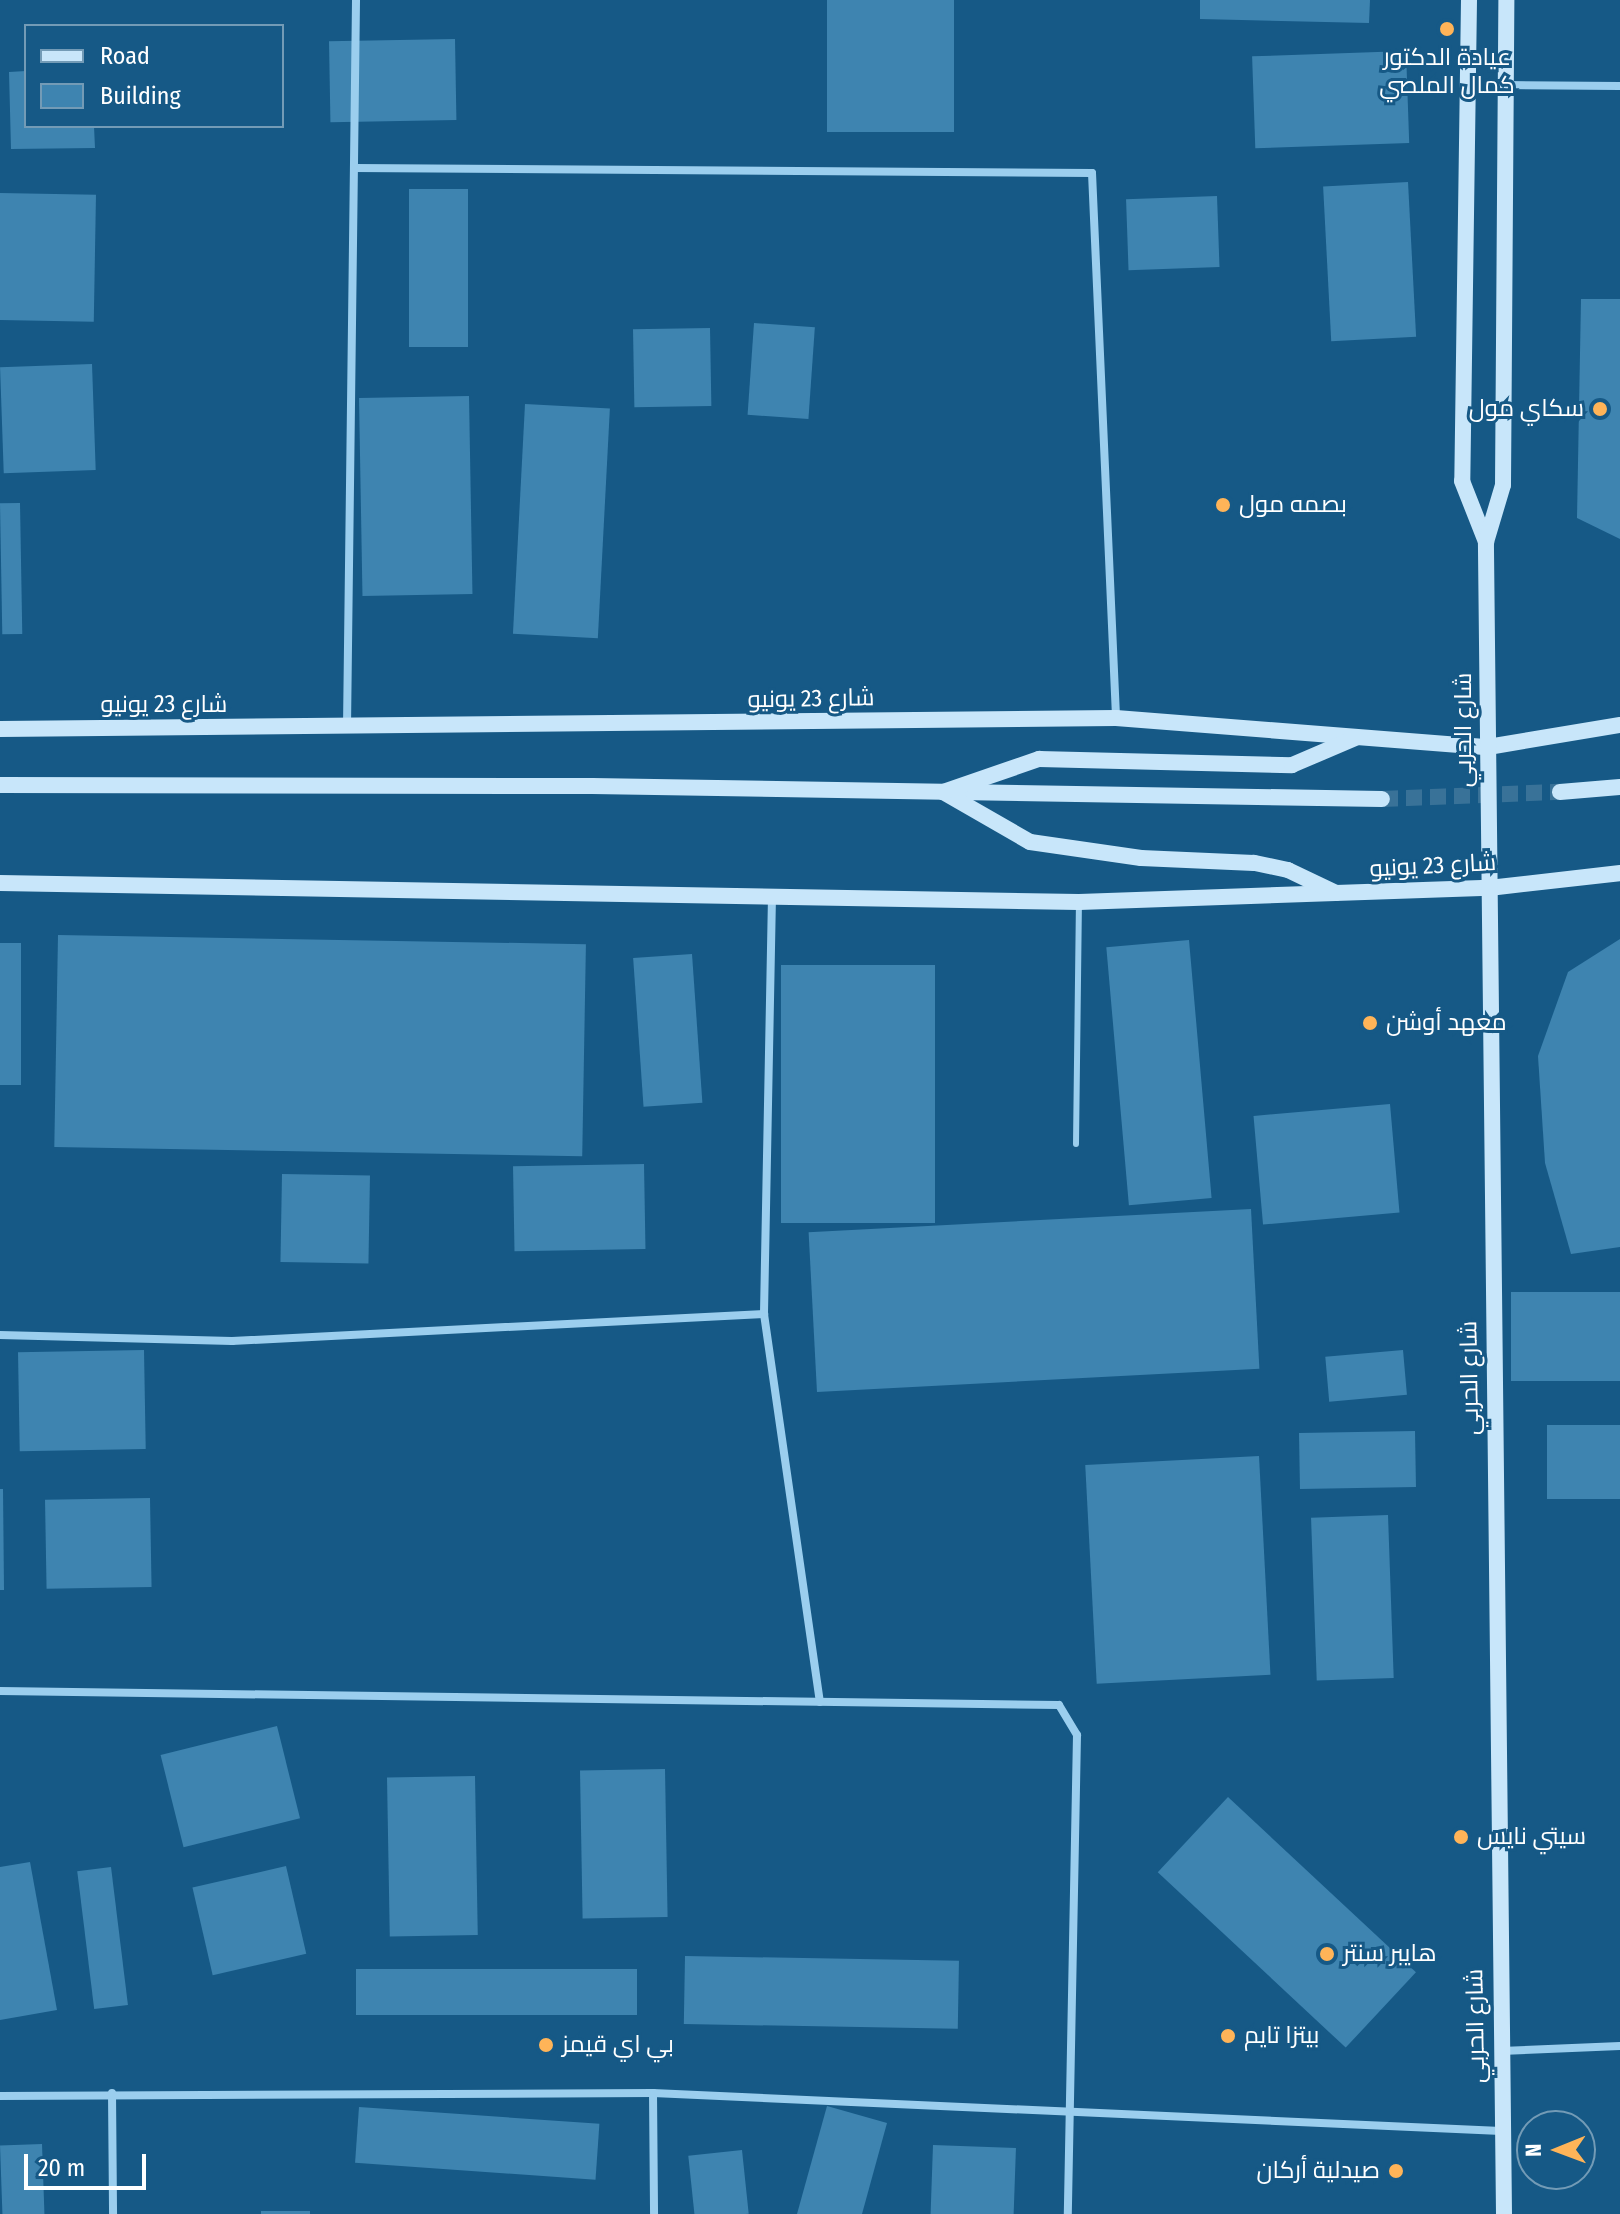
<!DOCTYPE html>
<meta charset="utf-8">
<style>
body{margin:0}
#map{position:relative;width:1620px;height:2214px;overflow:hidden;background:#165986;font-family:"Fira Sans Condensed",Cairo,sans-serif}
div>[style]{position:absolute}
.building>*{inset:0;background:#3e84b0;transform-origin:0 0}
.secondary-tunnel>*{height:16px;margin-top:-8px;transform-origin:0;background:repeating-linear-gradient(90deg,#397298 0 16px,transparent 0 24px)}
.lane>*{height:6px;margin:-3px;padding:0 3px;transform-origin:3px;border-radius:3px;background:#9bceee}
.street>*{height:8px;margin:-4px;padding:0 4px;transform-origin:4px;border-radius:4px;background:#9bceee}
.secondary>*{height:16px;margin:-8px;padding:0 8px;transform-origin:8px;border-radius:8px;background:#c8e6fa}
.dots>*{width:22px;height:22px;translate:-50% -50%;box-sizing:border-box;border:4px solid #165986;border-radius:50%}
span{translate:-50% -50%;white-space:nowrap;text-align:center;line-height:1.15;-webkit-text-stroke:6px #165986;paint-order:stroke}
.poi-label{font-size:24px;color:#fff}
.right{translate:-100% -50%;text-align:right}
.left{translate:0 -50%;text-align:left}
.street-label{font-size:24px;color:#fff}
.legend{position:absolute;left:24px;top:24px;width:260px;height:104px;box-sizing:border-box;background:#165986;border:2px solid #739bb6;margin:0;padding:10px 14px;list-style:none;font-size:24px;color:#fff}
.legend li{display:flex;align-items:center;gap:16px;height:40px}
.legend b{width:40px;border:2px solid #739bb6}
.north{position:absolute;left:1516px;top:2110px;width:80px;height:80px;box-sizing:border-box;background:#165986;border:2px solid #739bb6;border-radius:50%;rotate:269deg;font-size:22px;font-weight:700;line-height:32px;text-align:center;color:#fff}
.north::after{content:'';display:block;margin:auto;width:28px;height:36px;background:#ffb458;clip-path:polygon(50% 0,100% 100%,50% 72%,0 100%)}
.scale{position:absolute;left:24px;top:2154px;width:122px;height:36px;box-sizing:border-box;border:4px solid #fff;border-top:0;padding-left:10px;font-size:24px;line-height:28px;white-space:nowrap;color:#fff;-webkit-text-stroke:6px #165986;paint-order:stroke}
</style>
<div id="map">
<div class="building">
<i style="left:827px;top:0;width:127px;height:132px"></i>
<i style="clip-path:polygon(1200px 0,1370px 0,1369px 23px,1200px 19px)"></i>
<i style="left:455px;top:39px;width:81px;height:126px;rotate:89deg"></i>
<i style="left:1406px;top:51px;width:92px;height:154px;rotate:88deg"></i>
<i style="clip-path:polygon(26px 71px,26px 126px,94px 126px,95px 148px,11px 149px,9px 72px)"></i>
<i style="left:1408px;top:182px;width:155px;height:85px;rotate:87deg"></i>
<i style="left:409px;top:189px;width:59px;height:158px"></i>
<i style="left:0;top:193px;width:96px;height:127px;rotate:1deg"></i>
<i style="left:1217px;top:196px;width:71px;height:91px;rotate:88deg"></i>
<i style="clip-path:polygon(1581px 299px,1620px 299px,1620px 539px,1577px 518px)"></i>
<i style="left:754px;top:323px;width:61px;height:92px;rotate:4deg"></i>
<i style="left:710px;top:328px;width:78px;height:77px;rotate:89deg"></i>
<i style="left:92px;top:364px;width:106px;height:92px;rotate:88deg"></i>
<i style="left:469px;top:396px;width:198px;height:110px;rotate:89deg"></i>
<i style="left:525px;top:404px;width:85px;height:230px;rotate:3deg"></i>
<i style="left:20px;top:503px;width:131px;height:20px;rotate:89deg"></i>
<i style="left:58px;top:935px;width:528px;height:212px;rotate:1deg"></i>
<i style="clip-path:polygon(1620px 939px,1620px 1247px,1571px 1254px,1545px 1163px,1538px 1056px,1568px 972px)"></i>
<i style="left:1189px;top:940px;width:259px;height:83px;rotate:85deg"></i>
<i style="left:0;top:943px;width:21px;height:142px"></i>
<i style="left:692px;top:954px;width:149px;height:59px;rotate:86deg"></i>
<i style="left:781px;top:965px;width:154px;height:258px"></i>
<i style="left:1390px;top:1104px;width:109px;height:137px;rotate:85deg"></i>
<i style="left:644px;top:1164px;width:85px;height:131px;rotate:89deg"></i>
<i style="left:282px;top:1174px;width:88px;height:88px;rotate:1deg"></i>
<i style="left:1251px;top:1209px;width:160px;height:443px;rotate:87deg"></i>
<i style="left:1620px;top:1292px;width:89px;height:109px;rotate:90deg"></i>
<i style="left:144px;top:1350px;width:99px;height:126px;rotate:89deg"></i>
<i style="left:1403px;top:1350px;width:45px;height:78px;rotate:85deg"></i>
<i style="left:1620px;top:1425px;width:74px;height:73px;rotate:90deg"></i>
<i style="left:1415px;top:1431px;width:56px;height:116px;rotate:89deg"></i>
<i style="left:1259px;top:1456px;width:219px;height:174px;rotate:87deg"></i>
<i style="clip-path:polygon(0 1489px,3px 1489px,4px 1590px,0 1590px)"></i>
<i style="left:150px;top:1498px;width:89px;height:105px;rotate:89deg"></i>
<i style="left:1388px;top:1515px;width:163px;height:77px;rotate:88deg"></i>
<i style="left:277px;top:1726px;width:95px;height:120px;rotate:76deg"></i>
<i style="left:665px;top:1769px;width:148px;height:85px;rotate:89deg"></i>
<i style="left:475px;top:1776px;width:159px;height:88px;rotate:89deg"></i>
<i style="left:1228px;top:1797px;width:257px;height:103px;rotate:43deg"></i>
<i style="clip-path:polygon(30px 1862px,57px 2010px,0 2020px,0 1867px)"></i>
<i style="left:286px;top:1866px;width:90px;height:96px;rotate:77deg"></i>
<i style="left:111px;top:1867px;width:139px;height:34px;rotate:83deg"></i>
<i style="left:685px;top:1956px;width:274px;height:68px;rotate:1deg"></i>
<i style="left:356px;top:1969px;width:281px;height:46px"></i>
<i style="clip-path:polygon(827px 2106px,887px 2123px,862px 2214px,797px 2214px)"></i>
<i style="left:359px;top:2107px;width:241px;height:56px;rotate:4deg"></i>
<i style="left:42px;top:2144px;width:70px;height:42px;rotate:88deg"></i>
<i style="left:933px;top:2145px;width:83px;height:69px;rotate:2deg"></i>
<i style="left:742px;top:2150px;width:64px;height:54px;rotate:84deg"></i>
<i style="left:261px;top:2211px;width:49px;height:3px"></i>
</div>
<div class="secondary-tunnel">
<i style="left:1382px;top:799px;width:178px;rotate:-2.3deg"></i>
</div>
<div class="lane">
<i style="left:1076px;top:1144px;width:239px;rotate:-89.3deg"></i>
</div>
<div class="street">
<i style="left:1506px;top:85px;width:114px;rotate:0.5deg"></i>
<i style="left:354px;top:168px;width:738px;rotate:0.39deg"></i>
<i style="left:1092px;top:173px;width:545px;rotate:87.47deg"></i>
<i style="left:347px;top:727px;width:727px;rotate:-89.29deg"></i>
<i style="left:772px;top:896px;width:418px;rotate:91.1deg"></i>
<i style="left:764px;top:1314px;width:392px;rotate:81.8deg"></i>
<i style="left:0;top:1335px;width:232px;rotate:1.5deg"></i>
<i style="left:232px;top:1341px;width:533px;rotate:-2.91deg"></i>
<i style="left:0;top:1691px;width:1059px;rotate:0.76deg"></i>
<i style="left:1059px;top:1705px;width:35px;rotate:59deg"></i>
<i style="left:1077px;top:1735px;width:479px;rotate:91.1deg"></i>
<i style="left:1501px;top:2051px;width:119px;rotate:-2.4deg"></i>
<i style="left:112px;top:2093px;width:121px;rotate:89.5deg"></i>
<i style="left:653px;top:2093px;width:121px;rotate:89.5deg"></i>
<i style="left:0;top:2096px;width:653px;rotate:-0.26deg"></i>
<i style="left:653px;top:2093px;width:849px;rotate:2.57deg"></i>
</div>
<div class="secondary">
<i style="left:1469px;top:0;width:481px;rotate:90.8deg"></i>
<i style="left:1462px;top:481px;width:66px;rotate:68.5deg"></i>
<i style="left:0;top:729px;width:1116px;rotate:-0.56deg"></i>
<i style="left:1116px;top:718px;width:373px;rotate:4.5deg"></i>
<i style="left:1488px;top:747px;width:134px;rotate:-9.5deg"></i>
<i style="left:0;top:785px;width:592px;rotate:0.1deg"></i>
<i style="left:592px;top:786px;width:790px;rotate:0.94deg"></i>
<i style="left:1560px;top:792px;width:60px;rotate:-4.8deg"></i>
<i style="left:0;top:883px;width:1079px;rotate:1.01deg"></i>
<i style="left:1079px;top:902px;width:410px;rotate:-2deg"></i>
<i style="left:1489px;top:888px;width:132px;rotate:-6.5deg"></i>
<i style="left:1336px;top:893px;width:53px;rotate:-154.4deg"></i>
<i style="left:1288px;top:870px;width:35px;rotate:-168deg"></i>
<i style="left:1254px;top:863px;width:113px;rotate:-177.5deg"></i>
<i style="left:1141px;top:858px;width:112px;rotate:-171.8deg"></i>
<i style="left:1030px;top:842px;width:100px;rotate:-150.1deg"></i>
<i style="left:943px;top:792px;width:102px;rotate:-19deg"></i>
<i style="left:1039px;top:759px;width:253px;rotate:1.4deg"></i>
<i style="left:1292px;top:765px;width:69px;rotate:-23.2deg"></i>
<i style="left:1504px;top:2214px;width:1672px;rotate:-90.62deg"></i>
<i style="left:1486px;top:542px;width:59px;rotate:-73.4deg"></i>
<i style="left:1503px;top:485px;width:485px;rotate:-89.6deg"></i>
</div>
<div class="dots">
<i style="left:1447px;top:29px;background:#ffb458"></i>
<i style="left:1600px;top:409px;background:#ffb458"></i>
<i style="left:1223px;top:505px;background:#ffb458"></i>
<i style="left:1370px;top:1023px;background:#ffb458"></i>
<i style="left:1461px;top:1837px;background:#ffb458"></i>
<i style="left:1327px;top:1954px;background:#ffb458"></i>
<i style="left:1228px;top:2036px;background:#ffb458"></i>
<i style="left:546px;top:2045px;background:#ffb458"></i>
<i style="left:1396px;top:2171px;background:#ffb458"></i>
</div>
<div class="poi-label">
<span style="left:1447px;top:72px">عيادة الدكتور<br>كمال الملصي</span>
<span class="right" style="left:1584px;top:409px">سكاي مول</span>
<span class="left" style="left:1239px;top:505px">بصمه مول</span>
<span class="left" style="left:1386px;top:1023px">معهد أوشن</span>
<span class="left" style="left:1477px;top:1837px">سيتي نايس</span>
<span class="left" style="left:1343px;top:1954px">هايبر سنتر</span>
<span class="left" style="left:1244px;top:2036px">بيتزا تايم</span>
<span class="left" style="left:562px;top:2045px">بي اي قيمز</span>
<span class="right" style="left:1380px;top:2171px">صيدلية أركان</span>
</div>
<div class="street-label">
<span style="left:811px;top:699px;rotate:-1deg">شارع 23 يونيو</span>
<span style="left:164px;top:705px">شارع 23 يونيو</span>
<span style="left:1464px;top:730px;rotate:-90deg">شارع الحربي</span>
<span style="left:1433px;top:866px;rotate:-3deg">شارع 23 يونيو</span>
<span style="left:1470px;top:1378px;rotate:-91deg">شارع الحربي</span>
<span style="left:1476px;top:2026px;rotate:-91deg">شارع الحربي</span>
</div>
<ul class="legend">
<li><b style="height:10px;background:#c8e6fa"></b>Road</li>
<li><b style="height:22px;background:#3e84b0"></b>Building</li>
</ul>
<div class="north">N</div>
<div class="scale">20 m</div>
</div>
